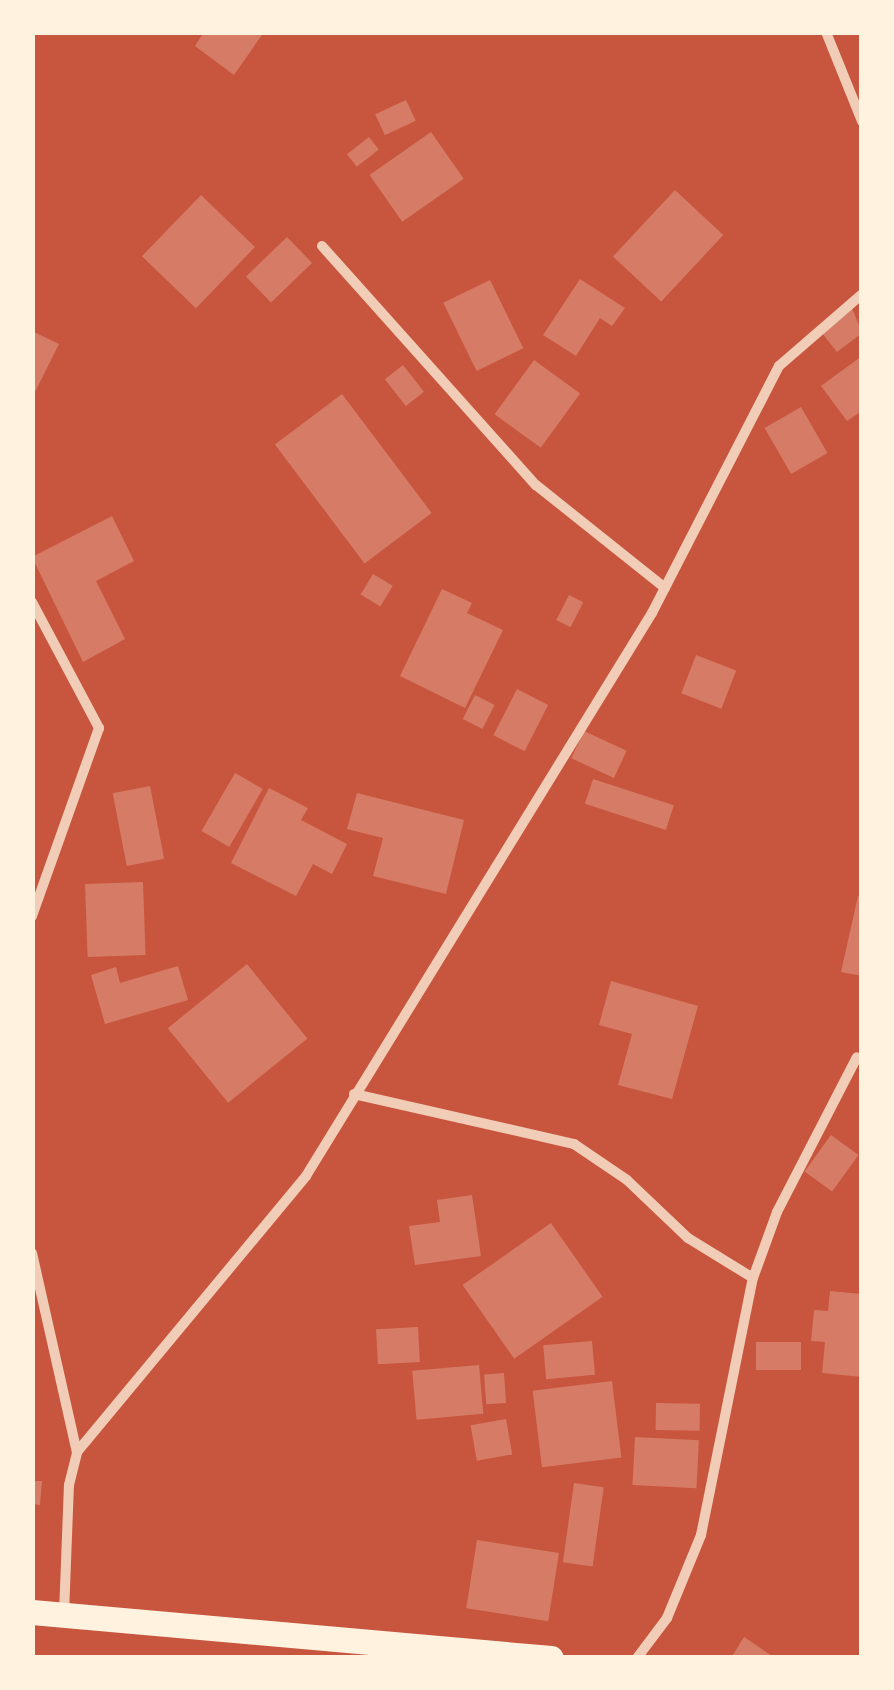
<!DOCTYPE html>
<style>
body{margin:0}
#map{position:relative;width:894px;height:1690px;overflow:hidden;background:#c8553d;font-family:"PT Sans",sans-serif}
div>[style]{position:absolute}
.building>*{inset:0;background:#d67c66;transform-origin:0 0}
.minor>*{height:10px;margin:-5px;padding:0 5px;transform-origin:5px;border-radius:5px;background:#f1ccb7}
.primary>*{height:25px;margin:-12.5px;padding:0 12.5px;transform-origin:12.5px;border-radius:12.5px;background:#fff3e0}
span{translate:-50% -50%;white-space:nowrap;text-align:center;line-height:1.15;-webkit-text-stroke:10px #fff3e0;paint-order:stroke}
.frame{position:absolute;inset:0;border:35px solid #fff3e0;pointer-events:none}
</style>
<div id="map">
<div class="building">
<i style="clip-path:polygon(204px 32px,264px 32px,234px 75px,195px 46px)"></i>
<i style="left:406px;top:100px;width:23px;height:34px;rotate:65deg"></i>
<i style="left:431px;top:132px;width:57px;height:75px;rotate:55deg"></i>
<i style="left:369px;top:137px;width:16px;height:28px;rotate:52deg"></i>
<i style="left:675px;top:190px;width:66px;height:91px;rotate:43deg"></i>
<i style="left:201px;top:195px;width:75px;height:85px;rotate:44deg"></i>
<i style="left:287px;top:237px;width:36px;height:57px;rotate:46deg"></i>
<i style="clip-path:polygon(580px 279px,625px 308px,612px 326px,600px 318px,576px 356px,543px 335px)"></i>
<i style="left:490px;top:280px;width:76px;height:52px;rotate:64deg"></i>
<i style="clip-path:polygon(852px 308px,862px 333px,837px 352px,822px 333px)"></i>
<i style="clip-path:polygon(32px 331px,59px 344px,32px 398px)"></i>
<i style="clip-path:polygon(862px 356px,862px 411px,847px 421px,821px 386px)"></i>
<i style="left:534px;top:360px;width:57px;height:67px;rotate:36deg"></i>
<i style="left:403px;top:365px;width:34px;height:23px;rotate:52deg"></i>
<i style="left:342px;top:394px;width:149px;height:84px;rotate:53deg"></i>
<i style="left:801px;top:407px;width:53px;height:42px;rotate:60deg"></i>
<i style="clip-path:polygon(112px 516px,134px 561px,96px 581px,125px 639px,83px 662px,32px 557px)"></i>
<i style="left:373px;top:574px;width:23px;height:24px;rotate:31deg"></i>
<i style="clip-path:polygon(442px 589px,472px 603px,467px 613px,503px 630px,465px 708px,400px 676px)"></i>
<i style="left:569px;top:595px;width:16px;height:28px;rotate:27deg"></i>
<i style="left:696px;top:655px;width:43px;height:41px;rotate:21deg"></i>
<i style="left:517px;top:689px;width:35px;height:52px;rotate:27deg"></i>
<i style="left:475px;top:695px;width:22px;height:27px;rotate:27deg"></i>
<i style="left:584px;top:731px;width:47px;height:30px;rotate:25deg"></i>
<i style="left:235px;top:773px;width:32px;height:67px;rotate:30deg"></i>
<i style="left:593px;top:779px;width:85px;height:26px;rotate:18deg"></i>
<i style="left:150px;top:786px;width:74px;height:38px;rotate:79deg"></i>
<i style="clip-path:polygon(269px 788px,308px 808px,301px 820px,347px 844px,332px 874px,313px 864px,296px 896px,231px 863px)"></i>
<i style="clip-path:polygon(357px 793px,464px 820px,446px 894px,373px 876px,383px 838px,347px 829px)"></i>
<i style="left:143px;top:882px;width:73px;height:58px;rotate:88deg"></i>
<i style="clip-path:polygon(858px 896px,862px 896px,862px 976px,841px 972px)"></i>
<i style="left:247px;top:964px;width:96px;height:102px;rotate:51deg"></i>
<i style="clip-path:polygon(178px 966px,188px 1000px,105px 1024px,91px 975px,116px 967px,120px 983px)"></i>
<i style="clip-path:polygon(611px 981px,698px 1006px,672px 1099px,618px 1085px,632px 1034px,599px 1025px)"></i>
<i style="left:831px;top:1135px;width:34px;height:45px;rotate:36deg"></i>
<i style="clip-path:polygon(472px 1195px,481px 1256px,415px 1265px,409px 1226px,440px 1222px,437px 1200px)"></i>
<i style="left:551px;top:1223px;width:90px;height:108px;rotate:55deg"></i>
<i style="clip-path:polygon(830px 1291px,862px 1294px,862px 1377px,822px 1373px,825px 1342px,811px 1341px,814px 1310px,828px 1311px)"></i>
<i style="left:418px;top:1327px;width:35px;height:42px;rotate:87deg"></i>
<i style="left:592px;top:1341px;width:34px;height:49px;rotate:85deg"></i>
<i style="left:756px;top:1342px;width:45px;height:28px"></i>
<i style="left:479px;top:1365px;width:49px;height:67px;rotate:85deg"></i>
<i style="left:504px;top:1373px;width:30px;height:20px;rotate:86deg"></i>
<i style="left:612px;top:1381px;width:77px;height:80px;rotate:83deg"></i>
<i style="left:656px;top:1403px;width:44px;height:27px;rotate:1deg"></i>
<i style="left:506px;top:1419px;width:36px;height:36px;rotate:80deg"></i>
<i style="left:635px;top:1437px;width:64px;height:48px;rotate:3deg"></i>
<i style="clip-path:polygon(32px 1481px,42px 1481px,40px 1505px,32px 1504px)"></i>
<i style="left:574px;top:1483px;width:30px;height:80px;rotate:8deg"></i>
<i style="left:477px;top:1540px;width:83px;height:69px;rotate:9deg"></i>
<i style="clip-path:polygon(744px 1637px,775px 1658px,731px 1658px)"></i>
</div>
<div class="minor">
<i style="left:826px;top:32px;width:96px;rotate:68deg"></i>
<i style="left:322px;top:246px;width:321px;rotate:48.2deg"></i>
<i style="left:536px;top:485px;width:165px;rotate:38.6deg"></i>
<i style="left:32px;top:602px;width:143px;rotate:62deg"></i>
<i style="left:99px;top:728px;width:200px;rotate:109.6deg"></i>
<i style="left:354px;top:1094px;width:226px;rotate:12.8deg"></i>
<i style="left:574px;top:1144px;width:64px;rotate:34.2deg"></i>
<i style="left:627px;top:1180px;width:84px;rotate:43.6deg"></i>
<i style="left:688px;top:1238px;width:76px;rotate:31.6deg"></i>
<i style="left:32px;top:1253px;width:204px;rotate:77.3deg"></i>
<i style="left:64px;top:1614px;width:129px;rotate:-87.8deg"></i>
<i style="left:69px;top:1485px;width:34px;rotate:-76deg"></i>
<i style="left:77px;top:1452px;width:359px;rotate:-50.3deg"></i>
<i style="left:306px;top:1176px;width:661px;rotate:-58.43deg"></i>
<i style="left:652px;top:613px;width:278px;rotate:-62.8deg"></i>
<i style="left:779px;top:366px;width:110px;rotate:-40.9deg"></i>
<i style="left:637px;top:1658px;width:50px;rotate:-53.1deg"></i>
<i style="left:667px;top:1618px;width:90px;rotate:-67.7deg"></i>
<i style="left:701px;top:1535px;width:262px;rotate:-78.6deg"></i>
<i style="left:753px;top:1278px;width:70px;rotate:-70deg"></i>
<i style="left:777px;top:1212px;width:174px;rotate:-62.7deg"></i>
</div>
<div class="primary">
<i style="left:32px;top:1612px;width:521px;rotate:5.07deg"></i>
</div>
<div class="frame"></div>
</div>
